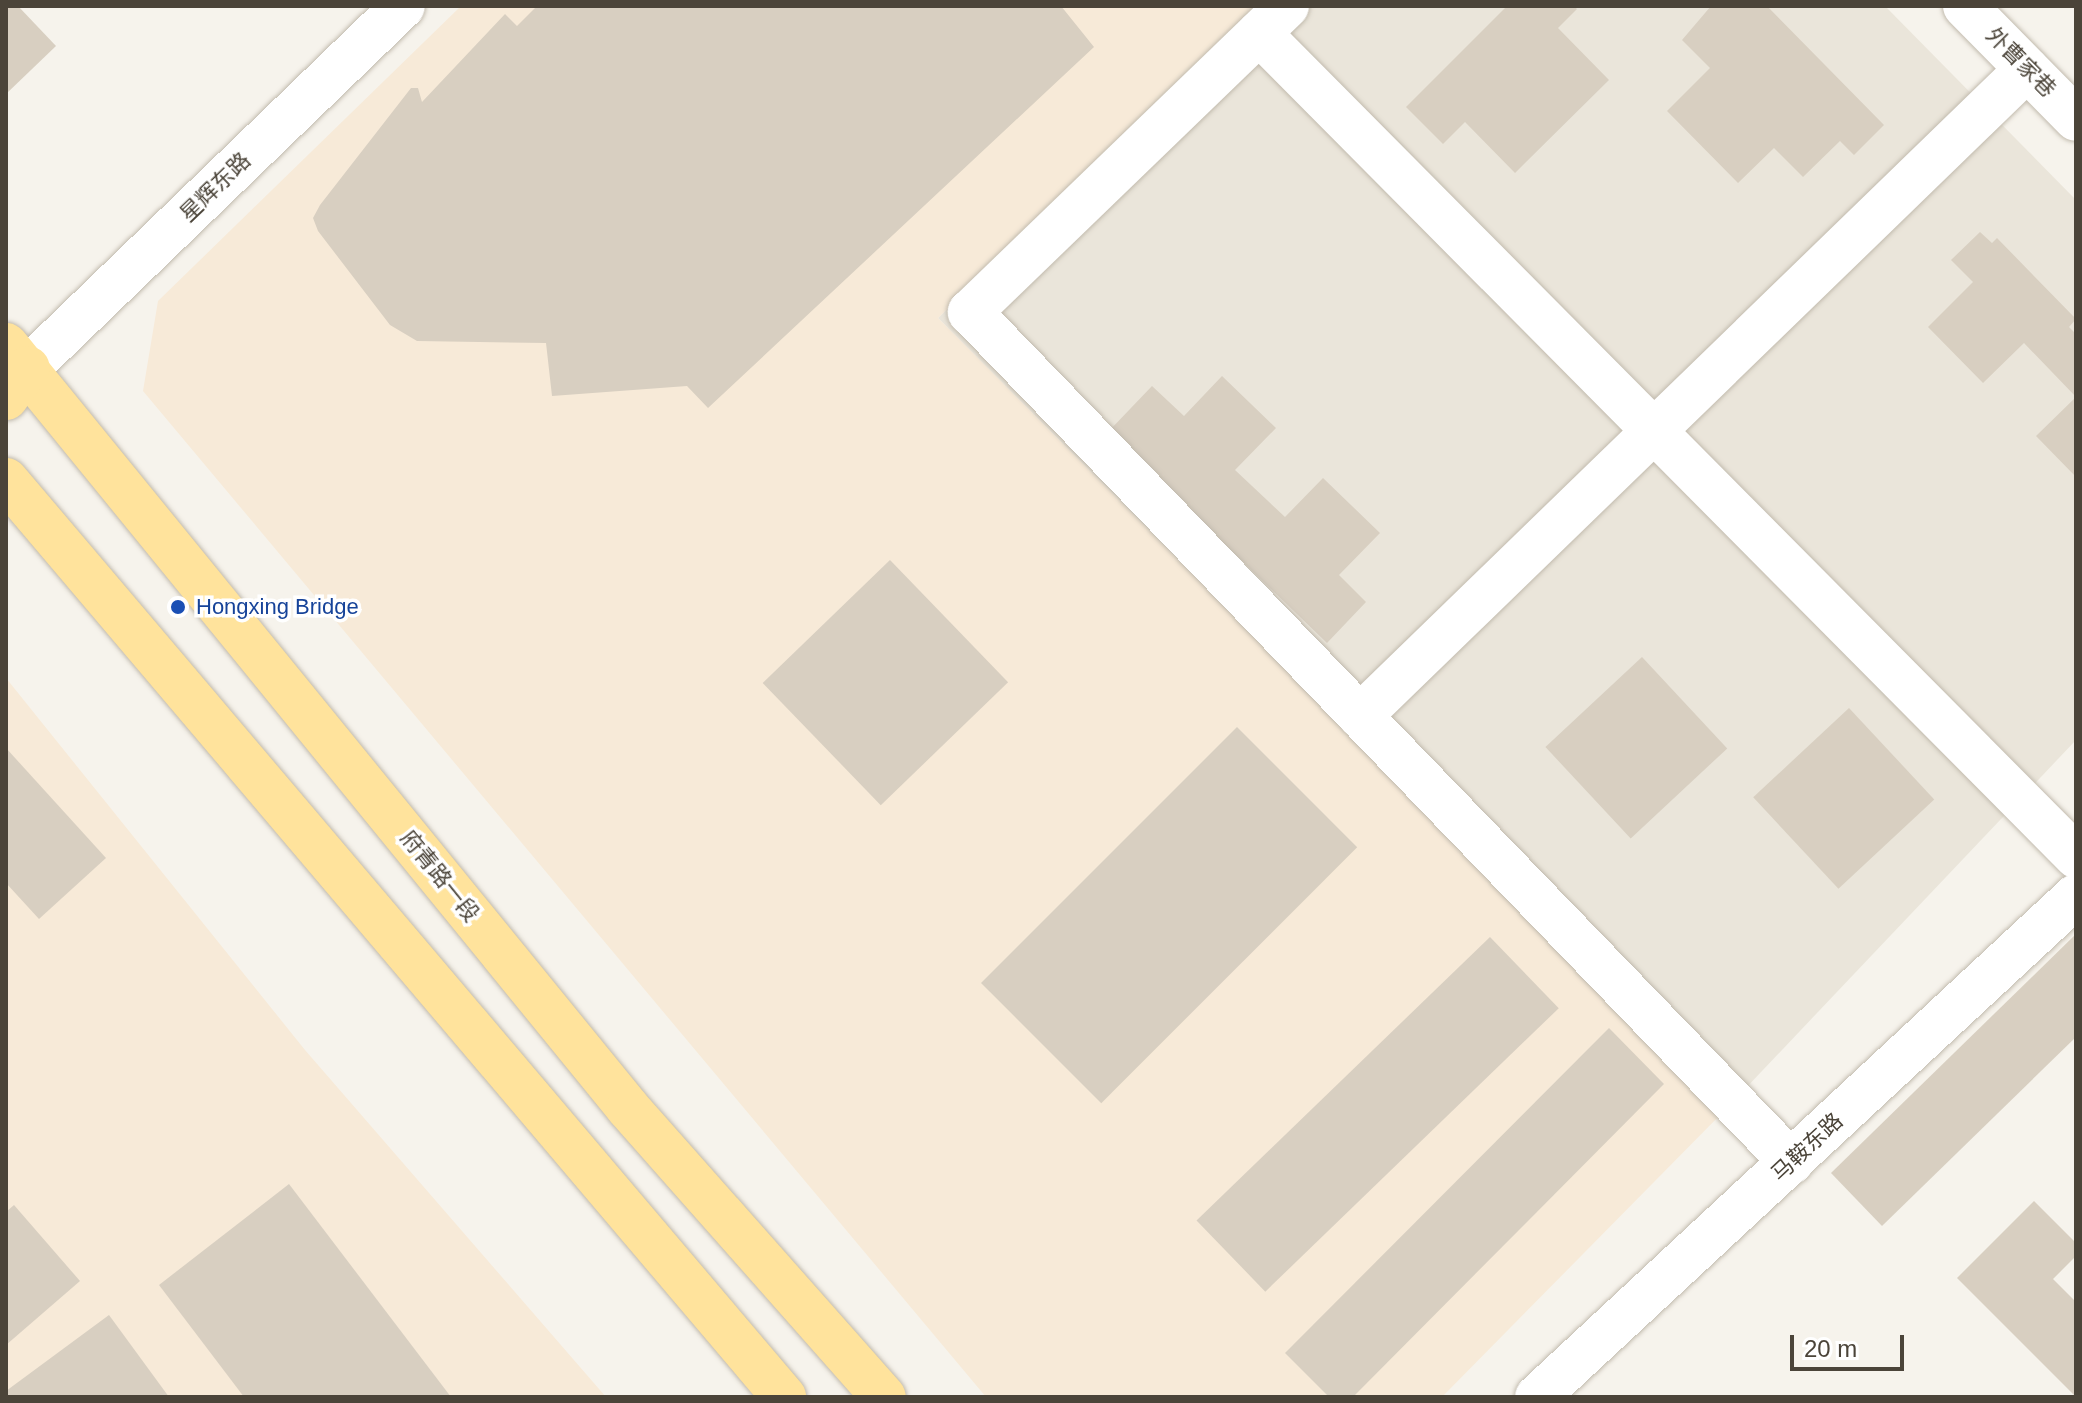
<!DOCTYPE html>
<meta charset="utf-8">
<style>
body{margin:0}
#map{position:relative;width:2082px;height:1403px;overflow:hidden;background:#f6f3ec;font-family:Helvetica,"Noto Sans SC",sans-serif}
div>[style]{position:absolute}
.residential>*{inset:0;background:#eae5da}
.commercial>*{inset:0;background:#f7ead8}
.building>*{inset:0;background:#d8cfc1;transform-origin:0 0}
.roads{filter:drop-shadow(0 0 2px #c2bbae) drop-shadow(0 0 2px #c2bbae)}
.minor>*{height:44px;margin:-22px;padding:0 22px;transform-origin:22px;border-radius:22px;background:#fff}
.major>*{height:44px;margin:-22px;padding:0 22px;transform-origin:22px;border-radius:22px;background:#ffe39c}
.dots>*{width:22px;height:22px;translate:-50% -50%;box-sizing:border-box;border:4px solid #fff;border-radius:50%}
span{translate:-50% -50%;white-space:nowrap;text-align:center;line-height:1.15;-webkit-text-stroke:7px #fff;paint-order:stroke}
.street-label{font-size:22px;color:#4b4439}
.transit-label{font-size:22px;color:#164399}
.left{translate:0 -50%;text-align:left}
.frame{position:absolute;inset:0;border:8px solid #4b4439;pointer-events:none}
.scale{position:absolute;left:1790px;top:1335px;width:114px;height:36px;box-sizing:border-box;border:4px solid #4b4439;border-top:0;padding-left:10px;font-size:24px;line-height:28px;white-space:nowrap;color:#4b4439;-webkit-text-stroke:6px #fff;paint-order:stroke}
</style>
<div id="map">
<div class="residential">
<i style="clip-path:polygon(1255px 6px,1885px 6px,2076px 200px,2076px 740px,1725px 1110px,938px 318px)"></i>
</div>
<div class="commercial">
<i style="clip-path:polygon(461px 6px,1255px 6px,938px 318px,1725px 1110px,1442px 1397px,986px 1397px,143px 391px,158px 301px)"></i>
<i style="clip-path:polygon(6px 678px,305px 1050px,606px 1397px,6px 1397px)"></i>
</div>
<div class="building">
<i style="clip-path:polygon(6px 6px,18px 6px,56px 46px,6px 94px)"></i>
<i style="clip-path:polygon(537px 6px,1061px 6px,1094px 47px,708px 408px,687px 386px,552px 396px,546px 343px,417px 341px,390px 325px,318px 231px,313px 218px,320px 205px,411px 88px,418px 88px,422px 102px,505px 14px,517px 26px)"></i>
<i style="clip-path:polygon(1507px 6px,1574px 6px,1577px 9px,1558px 28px,1609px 80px,1515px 173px,1465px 122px,1443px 144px,1406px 107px)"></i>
<i style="clip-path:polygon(1711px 6px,1767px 6px,1884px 125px,1854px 155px,1840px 141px,1803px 177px,1774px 148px,1738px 183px,1667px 111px,1710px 68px,1682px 40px)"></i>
<i style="clip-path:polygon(1980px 232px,1992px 243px,1997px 238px,2076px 319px,2069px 327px,2076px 334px,2076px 477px,2036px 436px,2076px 397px,2024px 343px,1983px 383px,1928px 327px,1973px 282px,1951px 260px)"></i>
<i style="clip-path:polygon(1222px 376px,1276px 428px,1235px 470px,1285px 517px,1323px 478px,1380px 533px,1339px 575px,1366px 602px,1327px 643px,1108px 432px,1152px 386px,1184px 416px)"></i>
<i style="left:890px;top:560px;width:170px;height:177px;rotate:46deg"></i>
<i style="left:1642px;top:657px;width:125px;height:132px;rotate:47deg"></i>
<i style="left:1849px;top:708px;width:125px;height:131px;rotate:47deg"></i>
<i style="left:1237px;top:727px;width:170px;height:362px;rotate:45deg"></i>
<i style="clip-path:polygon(6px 748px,106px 858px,39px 919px,6px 883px)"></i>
<i style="clip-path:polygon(2076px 934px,2076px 1037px,1882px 1226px,1831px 1173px)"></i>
<i style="left:1490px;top:937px;width:99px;height:408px;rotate:46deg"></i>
<i style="clip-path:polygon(1609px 1028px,1664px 1084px,1353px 1397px,1329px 1397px,1285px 1353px)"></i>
<i style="clip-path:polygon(289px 1184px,451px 1397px,244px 1397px,159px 1285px)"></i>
<i style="clip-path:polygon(2034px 1201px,2076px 1243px,2076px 1256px,2053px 1279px,2076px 1302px,2076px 1397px,1957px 1278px)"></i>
<i style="clip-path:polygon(14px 1205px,80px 1281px,6px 1345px,6px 1212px)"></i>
<i style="clip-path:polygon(109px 1315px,169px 1397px,6px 1397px,6px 1391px)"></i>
</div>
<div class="roads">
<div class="minor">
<i style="left:1287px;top:6px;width:441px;rotate:136deg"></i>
<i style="left:970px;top:312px;width:1182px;rotate:45.99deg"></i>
<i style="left:1965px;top:6px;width:158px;rotate:45.5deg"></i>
<i style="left:1259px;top:33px;width:1160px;rotate:45.21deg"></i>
<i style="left:28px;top:368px;width:521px;rotate:-43.99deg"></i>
<i style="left:1360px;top:716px;width:929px;rotate:-44.13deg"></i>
<i style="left:1537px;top:1397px;width:736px;rotate:-42.91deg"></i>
</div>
<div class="major">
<i style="left:6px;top:345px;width:984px;rotate:50.81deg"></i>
<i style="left:628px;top:1108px;width:386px;rotate:48.5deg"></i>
<i style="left:6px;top:398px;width:37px;rotate:-54deg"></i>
<i style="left:6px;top:480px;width:1203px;rotate:49.69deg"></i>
</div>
</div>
<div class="dots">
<i style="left:178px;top:607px;background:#1a4fb4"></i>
</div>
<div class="street-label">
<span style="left:2021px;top:62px;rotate:45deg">外曹家巷</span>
<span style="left:215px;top:187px;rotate:-44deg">星辉东路</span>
<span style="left:440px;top:876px;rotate:51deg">府青路一段</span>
<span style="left:1807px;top:1147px;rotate:-43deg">马鞍东路</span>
</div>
<div class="transit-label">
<span class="left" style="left:196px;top:607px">Hongxing Bridge</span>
</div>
<div class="frame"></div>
<div class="scale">20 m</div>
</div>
